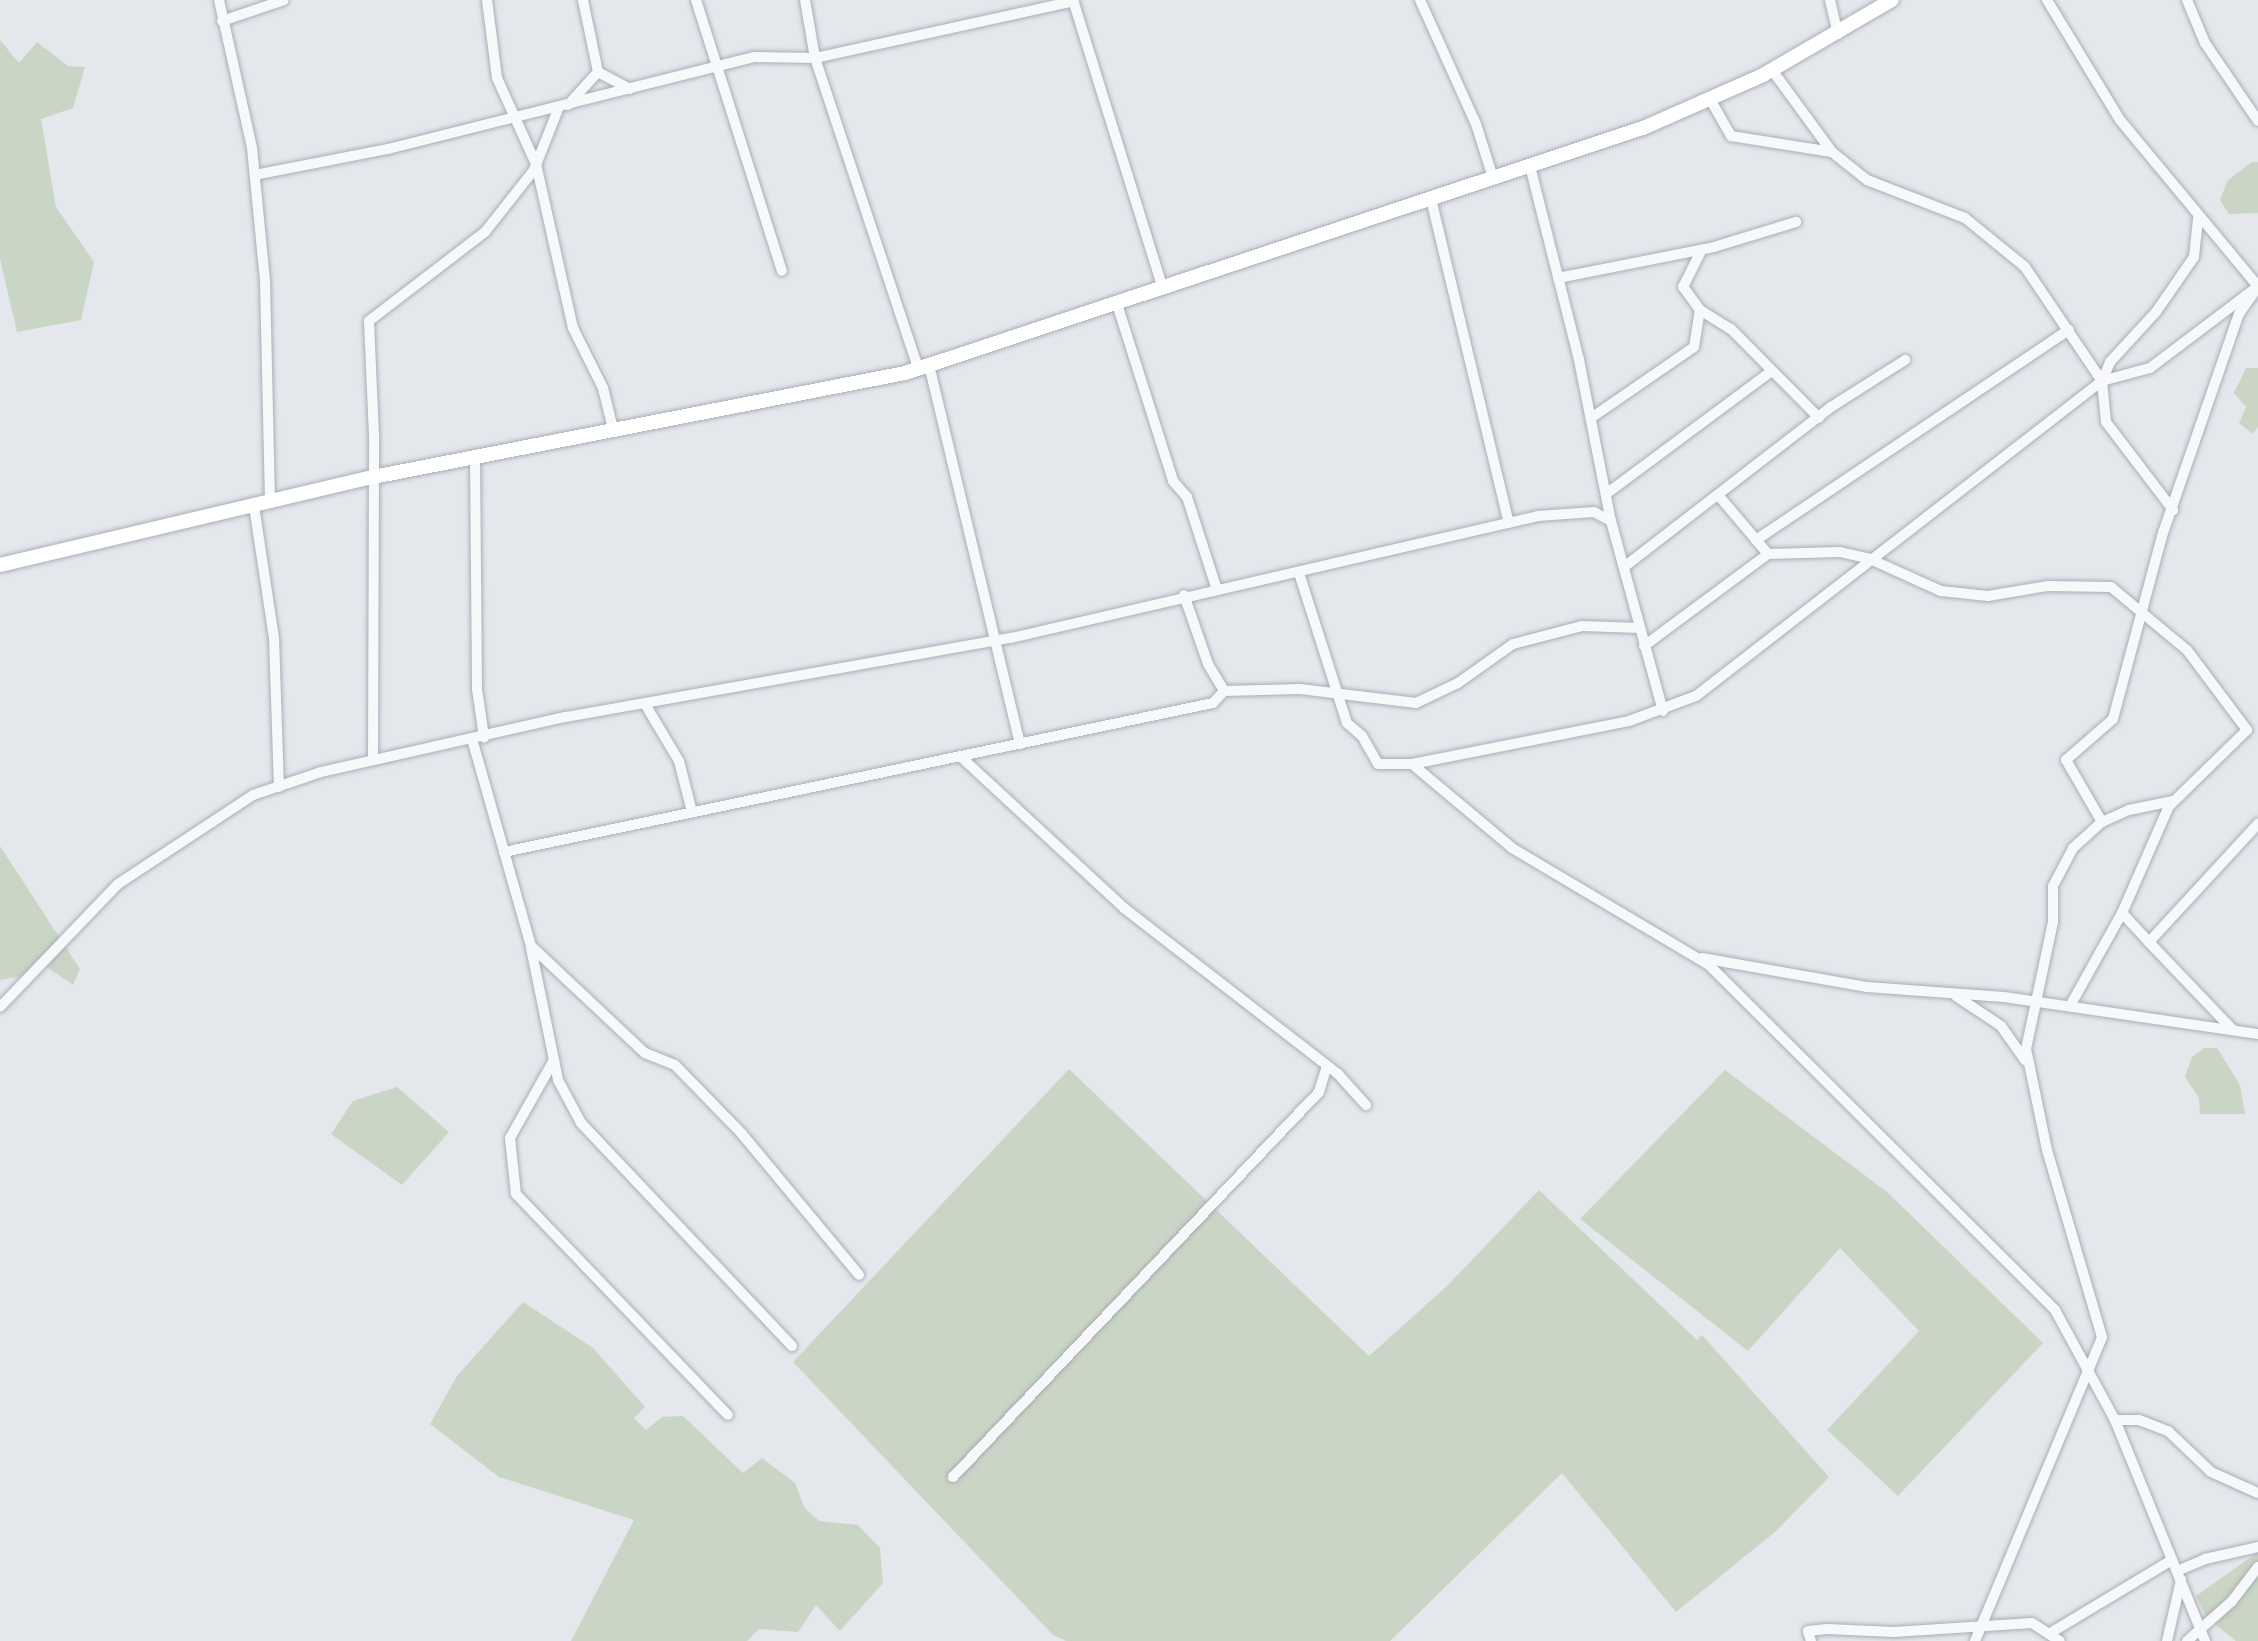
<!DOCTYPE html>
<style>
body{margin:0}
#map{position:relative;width:2258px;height:1641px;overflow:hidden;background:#e4e7ec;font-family:Jost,sans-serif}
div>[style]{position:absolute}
.green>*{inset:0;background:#c9d6c5}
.roads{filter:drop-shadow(0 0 2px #a9aeb7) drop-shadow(0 0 2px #a9aeb7)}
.street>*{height:10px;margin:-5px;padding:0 5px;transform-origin:5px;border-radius:5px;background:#f7f8fa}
.secondary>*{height:14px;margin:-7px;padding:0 7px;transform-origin:7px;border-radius:7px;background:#fff}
span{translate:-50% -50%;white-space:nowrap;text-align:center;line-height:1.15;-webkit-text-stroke:8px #f4f6f9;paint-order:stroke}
</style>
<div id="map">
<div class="green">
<i style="clip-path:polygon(0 40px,19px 63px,37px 42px,68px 66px,85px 67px,73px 108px,41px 119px,56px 207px,94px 262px,81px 320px,17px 332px,0 259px)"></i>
<i style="clip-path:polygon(2252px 162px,2258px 162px,2258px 213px,2229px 214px,2220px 200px,2228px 180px)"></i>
<i style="clip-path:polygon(2246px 368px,2258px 368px,2258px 427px,2253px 434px,2239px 423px,2246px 407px,2234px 393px)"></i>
<i style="clip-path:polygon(0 846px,80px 969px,73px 985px,41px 963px,28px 975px,0 980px)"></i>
<i style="clip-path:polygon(2204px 1048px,2217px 1048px,2240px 1085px,2245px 1114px,2200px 1114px,2199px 1098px,2185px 1077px,2192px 1057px)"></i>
<i style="clip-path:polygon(1069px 1069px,1369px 1356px,1447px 1286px,1539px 1190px,1697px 1340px,1702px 1335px,1829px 1477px,1775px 1532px,1676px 1612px,1562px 1473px,1390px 1641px,1066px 1641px,1053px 1635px,793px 1362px)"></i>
<i style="clip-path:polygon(1725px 1070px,1887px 1192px,2043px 1343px,1898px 1496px,1827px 1430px,1919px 1331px,1840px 1248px,1748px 1351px,1580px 1219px)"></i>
<i style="clip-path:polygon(397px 1087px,449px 1132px,402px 1185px,331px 1134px,353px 1101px)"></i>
<i style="clip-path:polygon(523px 1302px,593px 1348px,645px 1407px,634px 1418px,646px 1430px,662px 1417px,683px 1416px,743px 1473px,762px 1458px,795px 1483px,804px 1507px,819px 1521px,858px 1525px,880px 1548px,883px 1583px,840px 1631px,816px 1605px,798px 1632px,759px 1629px,747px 1641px,571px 1641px,634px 1520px,499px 1477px,430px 1424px,457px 1376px)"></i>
<i style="clip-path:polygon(2258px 1552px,2258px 1641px,2236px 1641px,2207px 1618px,2196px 1596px)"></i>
</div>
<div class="roads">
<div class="street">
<i style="left:219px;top:0;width:152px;rotate:77.4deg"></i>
<i style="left:252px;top:148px;width:134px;rotate:84.4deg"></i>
<i style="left:265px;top:281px;width:221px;rotate:88.7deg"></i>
<i style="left:487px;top:0;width:79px;rotate:82.7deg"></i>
<i style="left:497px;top:78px;width:94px;rotate:65.6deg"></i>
<i style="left:536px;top:164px;width:168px;rotate:77.3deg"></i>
<i style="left:573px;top:328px;width:67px;rotate:63.4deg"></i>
<i style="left:603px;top:388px;width:42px;rotate:76.3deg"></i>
<i style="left:696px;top:0;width:284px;rotate:72.4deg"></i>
<i style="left:805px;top:0;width:59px;rotate:80.2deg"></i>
<i style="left:815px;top:58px;width:327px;rotate:71.6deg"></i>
<i style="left:1073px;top:0;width:303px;rotate:72.7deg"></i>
<i style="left:1420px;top:0;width:136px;rotate:65.7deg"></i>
<i style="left:1476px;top:124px;width:57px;rotate:72.5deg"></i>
<i style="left:1830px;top:0;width:35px;rotate:77deg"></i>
<i style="left:2047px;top:0;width:140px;rotate:58.7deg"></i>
<i style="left:2120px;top:120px;width:216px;rotate:50.3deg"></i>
<i style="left:2187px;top:0;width:47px;rotate:67.3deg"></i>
<i style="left:2205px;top:43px;width:94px;rotate:55.8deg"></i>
<i style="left:222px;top:21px;width:65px;rotate:-18.7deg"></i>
<i style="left:1772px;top:70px;width:102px;rotate:53.8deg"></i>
<i style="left:598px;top:72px;width:36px;rotate:28deg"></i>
<i style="left:1710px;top:99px;width:43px;rotate:60.4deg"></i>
<i style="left:1731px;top:136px;width:102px;rotate:9deg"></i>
<i style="left:1832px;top:152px;width:45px;rotate:38.7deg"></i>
<i style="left:1867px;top:180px;width:105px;rotate:21.2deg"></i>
<i style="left:1965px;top:218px;width:77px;rotate:39.2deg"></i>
<i style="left:2025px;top:267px;width:138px;rotate:56deg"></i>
<i style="left:2102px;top:381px;width:41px;rotate:84.4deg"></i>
<i style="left:2106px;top:422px;width:111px;rotate:52.7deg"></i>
<i style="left:568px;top:105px;width:45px;rotate:-47.7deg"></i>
<i style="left:598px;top:72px;width:74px;rotate:-101.8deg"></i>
<i style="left:1530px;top:166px;width:200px;rotate:75.8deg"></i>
<i style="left:1579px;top:360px;width:164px;rotate:78.8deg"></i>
<i style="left:1611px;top:521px;width:197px;rotate:74.7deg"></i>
<i style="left:255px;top:175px;width:136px;rotate:-11.1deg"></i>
<i style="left:388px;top:149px;width:377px;rotate:-14.1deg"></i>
<i style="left:754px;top:57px;width:61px;rotate:0.9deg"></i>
<i style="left:815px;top:58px;width:265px;rotate:-12.4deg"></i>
<i style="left:1431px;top:199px;width:333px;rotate:76.5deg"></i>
<i style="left:1558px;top:278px;width:159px;rotate:-11.2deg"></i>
<i style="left:1714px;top:247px;width:86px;rotate:-17deg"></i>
<i style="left:1117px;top:304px;width:186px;rotate:72.4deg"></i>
<i style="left:1173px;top:481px;width:21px;rotate:49deg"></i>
<i style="left:1187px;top:497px;width:95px;rotate:72.1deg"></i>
<i style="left:1700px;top:310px;width:36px;rotate:32deg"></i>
<i style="left:1731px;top:329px;width:125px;rotate:45.3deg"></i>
<i style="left:929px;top:365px;width:390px;rotate:76.5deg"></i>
<i style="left:2102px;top:381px;width:21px;rotate:-67deg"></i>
<i style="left:2110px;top:362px;width:68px;rotate:-47.4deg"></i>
<i style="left:2156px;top:312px;width:67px;rotate:-55.4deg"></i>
<i style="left:2194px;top:257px;width:39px;rotate:-84deg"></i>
<i style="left:1591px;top:418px;width:125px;rotate:-34.6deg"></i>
<i style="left:1694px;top:347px;width:37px;rotate:-81deg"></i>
<i style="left:1700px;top:310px;width:29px;rotate:-126deg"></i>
<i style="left:1683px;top:287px;width:42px;rotate:-63.4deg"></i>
<i style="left:475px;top:457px;width:232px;rotate:89.5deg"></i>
<i style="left:477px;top:689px;width:49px;rotate:81.7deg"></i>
<i style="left:1606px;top:494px;width:203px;rotate:-36.6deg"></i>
<i style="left:1719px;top:496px;width:76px;rotate:49.8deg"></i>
<i style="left:1768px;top:554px;width:72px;rotate:-1.6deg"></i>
<i style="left:1840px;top:552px;width:31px;rotate:13deg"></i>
<i style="left:1870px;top:559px;width:78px;rotate:24.3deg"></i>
<i style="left:1941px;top:591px;width:47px;rotate:6.1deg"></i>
<i style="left:1988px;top:596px;width:61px;rotate:-9.5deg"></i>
<i style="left:2048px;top:586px;width:63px;rotate:0.9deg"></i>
<i style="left:2111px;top:587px;width:99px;rotate:39.7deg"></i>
<i style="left:2187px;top:650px;width:100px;rotate:53.1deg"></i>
<i style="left:2247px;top:730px;width:109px;rotate:135.7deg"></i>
<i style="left:2169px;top:806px;width:117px;rotate:113.7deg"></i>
<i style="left:2122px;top:913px;width:107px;rotate:119.2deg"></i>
<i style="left:254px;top:506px;width:134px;rotate:81.4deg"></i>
<i style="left:274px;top:638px;width:149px;rotate:88.1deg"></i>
<i style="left:1756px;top:540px;width:377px;rotate:-33.9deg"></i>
<i style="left:1624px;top:567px;width:262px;rotate:-37.7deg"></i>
<i style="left:1831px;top:407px;width:88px;rotate:-32.4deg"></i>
<i style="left:1299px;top:573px;width:157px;rotate:72.3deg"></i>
<i style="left:1347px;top:723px;width:20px;rotate:41deg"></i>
<i style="left:1362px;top:736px;width:32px;rotate:60deg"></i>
<i style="left:1378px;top:764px;width:34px"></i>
<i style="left:1412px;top:764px;width:131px;rotate:40deg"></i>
<i style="left:1512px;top:848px;width:229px;rotate:30.7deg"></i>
<i style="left:1709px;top:965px;width:489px;rotate:44.9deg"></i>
<i style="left:2055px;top:1310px;width:125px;rotate:61.4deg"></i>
<i style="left:2115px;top:1420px;width:239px;rotate:67.8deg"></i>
<i style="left:1184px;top:595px;width:73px;rotate:70.8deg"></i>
<i style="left:1208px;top:664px;width:31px;rotate:59deg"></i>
<i style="left:1224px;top:691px;width:76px;rotate:-1.5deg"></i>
<i style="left:1300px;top:689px;width:117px;rotate:6.9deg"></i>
<i style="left:1416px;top:703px;width:47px;rotate:-25.5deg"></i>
<i style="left:1458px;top:683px;width:67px;rotate:-35.3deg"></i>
<i style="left:1513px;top:644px;width:71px;rotate:-14.6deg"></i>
<i style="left:1582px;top:626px;width:58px;rotate:2deg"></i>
<i style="left:1644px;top:646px;width:154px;rotate:-36.6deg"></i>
<i style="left:645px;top:704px;width:66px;rotate:59.2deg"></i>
<i style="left:679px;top:761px;width:53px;rotate:75.7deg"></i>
<i style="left:472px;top:739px;width:215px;rotate:74.1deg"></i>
<i style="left:531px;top:946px;width:156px;rotate:43.2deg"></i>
<i style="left:645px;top:1053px;width:32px;rotate:22deg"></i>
<i style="left:675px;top:1065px;width:96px;rotate:45.8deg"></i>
<i style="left:742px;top:1134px;width:183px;rotate:50.3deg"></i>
<i style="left:960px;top:756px;width:224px;rotate:42.8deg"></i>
<i style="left:1124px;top:908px;width:271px;rotate:37.8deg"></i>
<i style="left:1338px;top:1074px;width:42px;rotate:47.9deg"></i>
<i style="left:373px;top:758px;width:322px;rotate:-89.8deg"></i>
<i style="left:374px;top:436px;width:115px;rotate:-92.5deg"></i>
<i style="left:369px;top:321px;width:146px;rotate:-37.5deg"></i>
<i style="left:485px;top:232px;width:79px;rotate:-51.7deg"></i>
<i style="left:534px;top:170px;width:68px;rotate:-68.4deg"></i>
<i style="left:1412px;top:764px;width:221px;rotate:-11.2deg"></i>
<i style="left:1629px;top:721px;width:72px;rotate:-20.5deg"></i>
<i style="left:1696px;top:696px;width:514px;rotate:-37.81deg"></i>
<i style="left:2102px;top:381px;width:50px;rotate:-15.2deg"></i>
<i style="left:2150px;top:368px;width:129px;rotate:-37.1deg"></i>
<i style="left:2102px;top:822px;width:30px;rotate:-24deg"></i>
<i style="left:2129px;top:810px;width:45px;rotate:-11.6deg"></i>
<i style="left:504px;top:852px;width:724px;rotate:-11.87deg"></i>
<i style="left:1213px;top:703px;width:16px;rotate:-47deg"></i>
<i style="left:2122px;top:913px;width:40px;rotate:47deg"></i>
<i style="left:531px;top:948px;width:135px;rotate:78.4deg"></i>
<i style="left:558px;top:1080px;width:49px;rotate:61.9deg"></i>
<i style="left:581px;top:1123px;width:307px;rotate:46.6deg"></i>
<i style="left:1702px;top:958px;width:168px;rotate:10deg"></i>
<i style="left:1867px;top:987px;width:137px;rotate:4.2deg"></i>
<i style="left:2004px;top:997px;width:257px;rotate:8.3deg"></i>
<i style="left:1956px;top:996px;width:54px;rotate:33.7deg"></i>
<i style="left:2001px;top:1026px;width:42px;rotate:54.8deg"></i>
<i style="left:0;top:1007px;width:170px;rotate:-46.2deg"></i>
<i style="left:118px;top:884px;width:162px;rotate:-33.4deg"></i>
<i style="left:253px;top:795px;width:72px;rotate:-18.7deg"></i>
<i style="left:321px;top:772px;width:251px;rotate:-12.7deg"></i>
<i style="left:566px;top:717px;width:452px;rotate:-10.1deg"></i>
<i style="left:1011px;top:638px;width:541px;rotate:-13.03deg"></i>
<i style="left:1538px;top:516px;width:56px;rotate:-4.1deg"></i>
<i style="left:1594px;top:512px;width:19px;rotate:28deg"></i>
<i style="left:2232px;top:1029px;width:120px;rotate:-133.7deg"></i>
<i style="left:2149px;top:942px;width:161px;rotate:-47.3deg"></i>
<i style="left:554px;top:1060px;width:90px;rotate:119.4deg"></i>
<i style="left:510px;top:1138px;width:56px;rotate:83.9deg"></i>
<i style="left:516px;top:1194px;width:306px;rotate:46.2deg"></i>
<i style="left:2115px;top:1420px;width:24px"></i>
<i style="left:2139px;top:1420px;width:31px;rotate:21deg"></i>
<i style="left:2168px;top:1431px;width:59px;rotate:43.6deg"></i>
<i style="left:2211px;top:1472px;width:51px;rotate:24.1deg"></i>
<i style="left:953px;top:1477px;width:531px;rotate:-46.45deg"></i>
<i style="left:1319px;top:1092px;width:27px;rotate:-73deg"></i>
<i style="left:2177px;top:1571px;width:30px;rotate:-23deg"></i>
<i style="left:2205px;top:1559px;width:54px;rotate:-12.8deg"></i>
<i style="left:2052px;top:1632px;width:140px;rotate:-31deg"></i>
<i style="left:1811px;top:1641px;width:10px;rotate:-107deg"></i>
<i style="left:1808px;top:1631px;width:19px;rotate:-6deg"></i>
<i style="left:1827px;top:1629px;width:67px;rotate:2.6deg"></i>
<i style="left:1894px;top:1632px;width:138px;rotate:-3.7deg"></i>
<i style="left:2032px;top:1623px;width:33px;rotate:33deg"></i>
<i style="left:1975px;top:1641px;width:329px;rotate:-67.3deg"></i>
<i style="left:2102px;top:1337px;width:195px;rotate:-106.4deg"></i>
<i style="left:2047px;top:1150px;width:103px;rotate:-101.7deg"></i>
<i style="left:2026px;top:1049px;width:130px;rotate:-78deg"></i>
<i style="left:2053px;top:922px;width:36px;rotate:-90deg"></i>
<i style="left:2053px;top:886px;width:43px;rotate:-62.2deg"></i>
<i style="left:2073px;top:848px;width:39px;rotate:-42deg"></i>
<i style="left:2102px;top:822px;width:72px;rotate:-120.1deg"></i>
<i style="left:2066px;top:760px;width:62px;rotate:-41.1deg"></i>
<i style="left:2113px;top:719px;width:193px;rotate:-75deg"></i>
<i style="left:2163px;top:533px;width:232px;rotate:-70.9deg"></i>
<i style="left:2239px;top:314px;width:33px;rotate:-55deg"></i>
<i style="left:2167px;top:1641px;width:63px;rotate:-77.1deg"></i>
<i style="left:2187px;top:1641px;width:60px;rotate:-41.6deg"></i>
<i style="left:2232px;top:1601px;width:43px;rotate:-52.6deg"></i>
</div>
<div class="secondary">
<i style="left:0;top:565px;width:383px;rotate:-13.3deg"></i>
<i style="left:373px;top:477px;width:542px;rotate:-11.06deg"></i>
<i style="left:905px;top:373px;width:778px;rotate:-18.37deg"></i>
<i style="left:1643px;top:128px;width:131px;rotate:-23.8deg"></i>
<i style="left:1763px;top:75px;width:149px;rotate:-30.2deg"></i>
</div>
</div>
</div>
